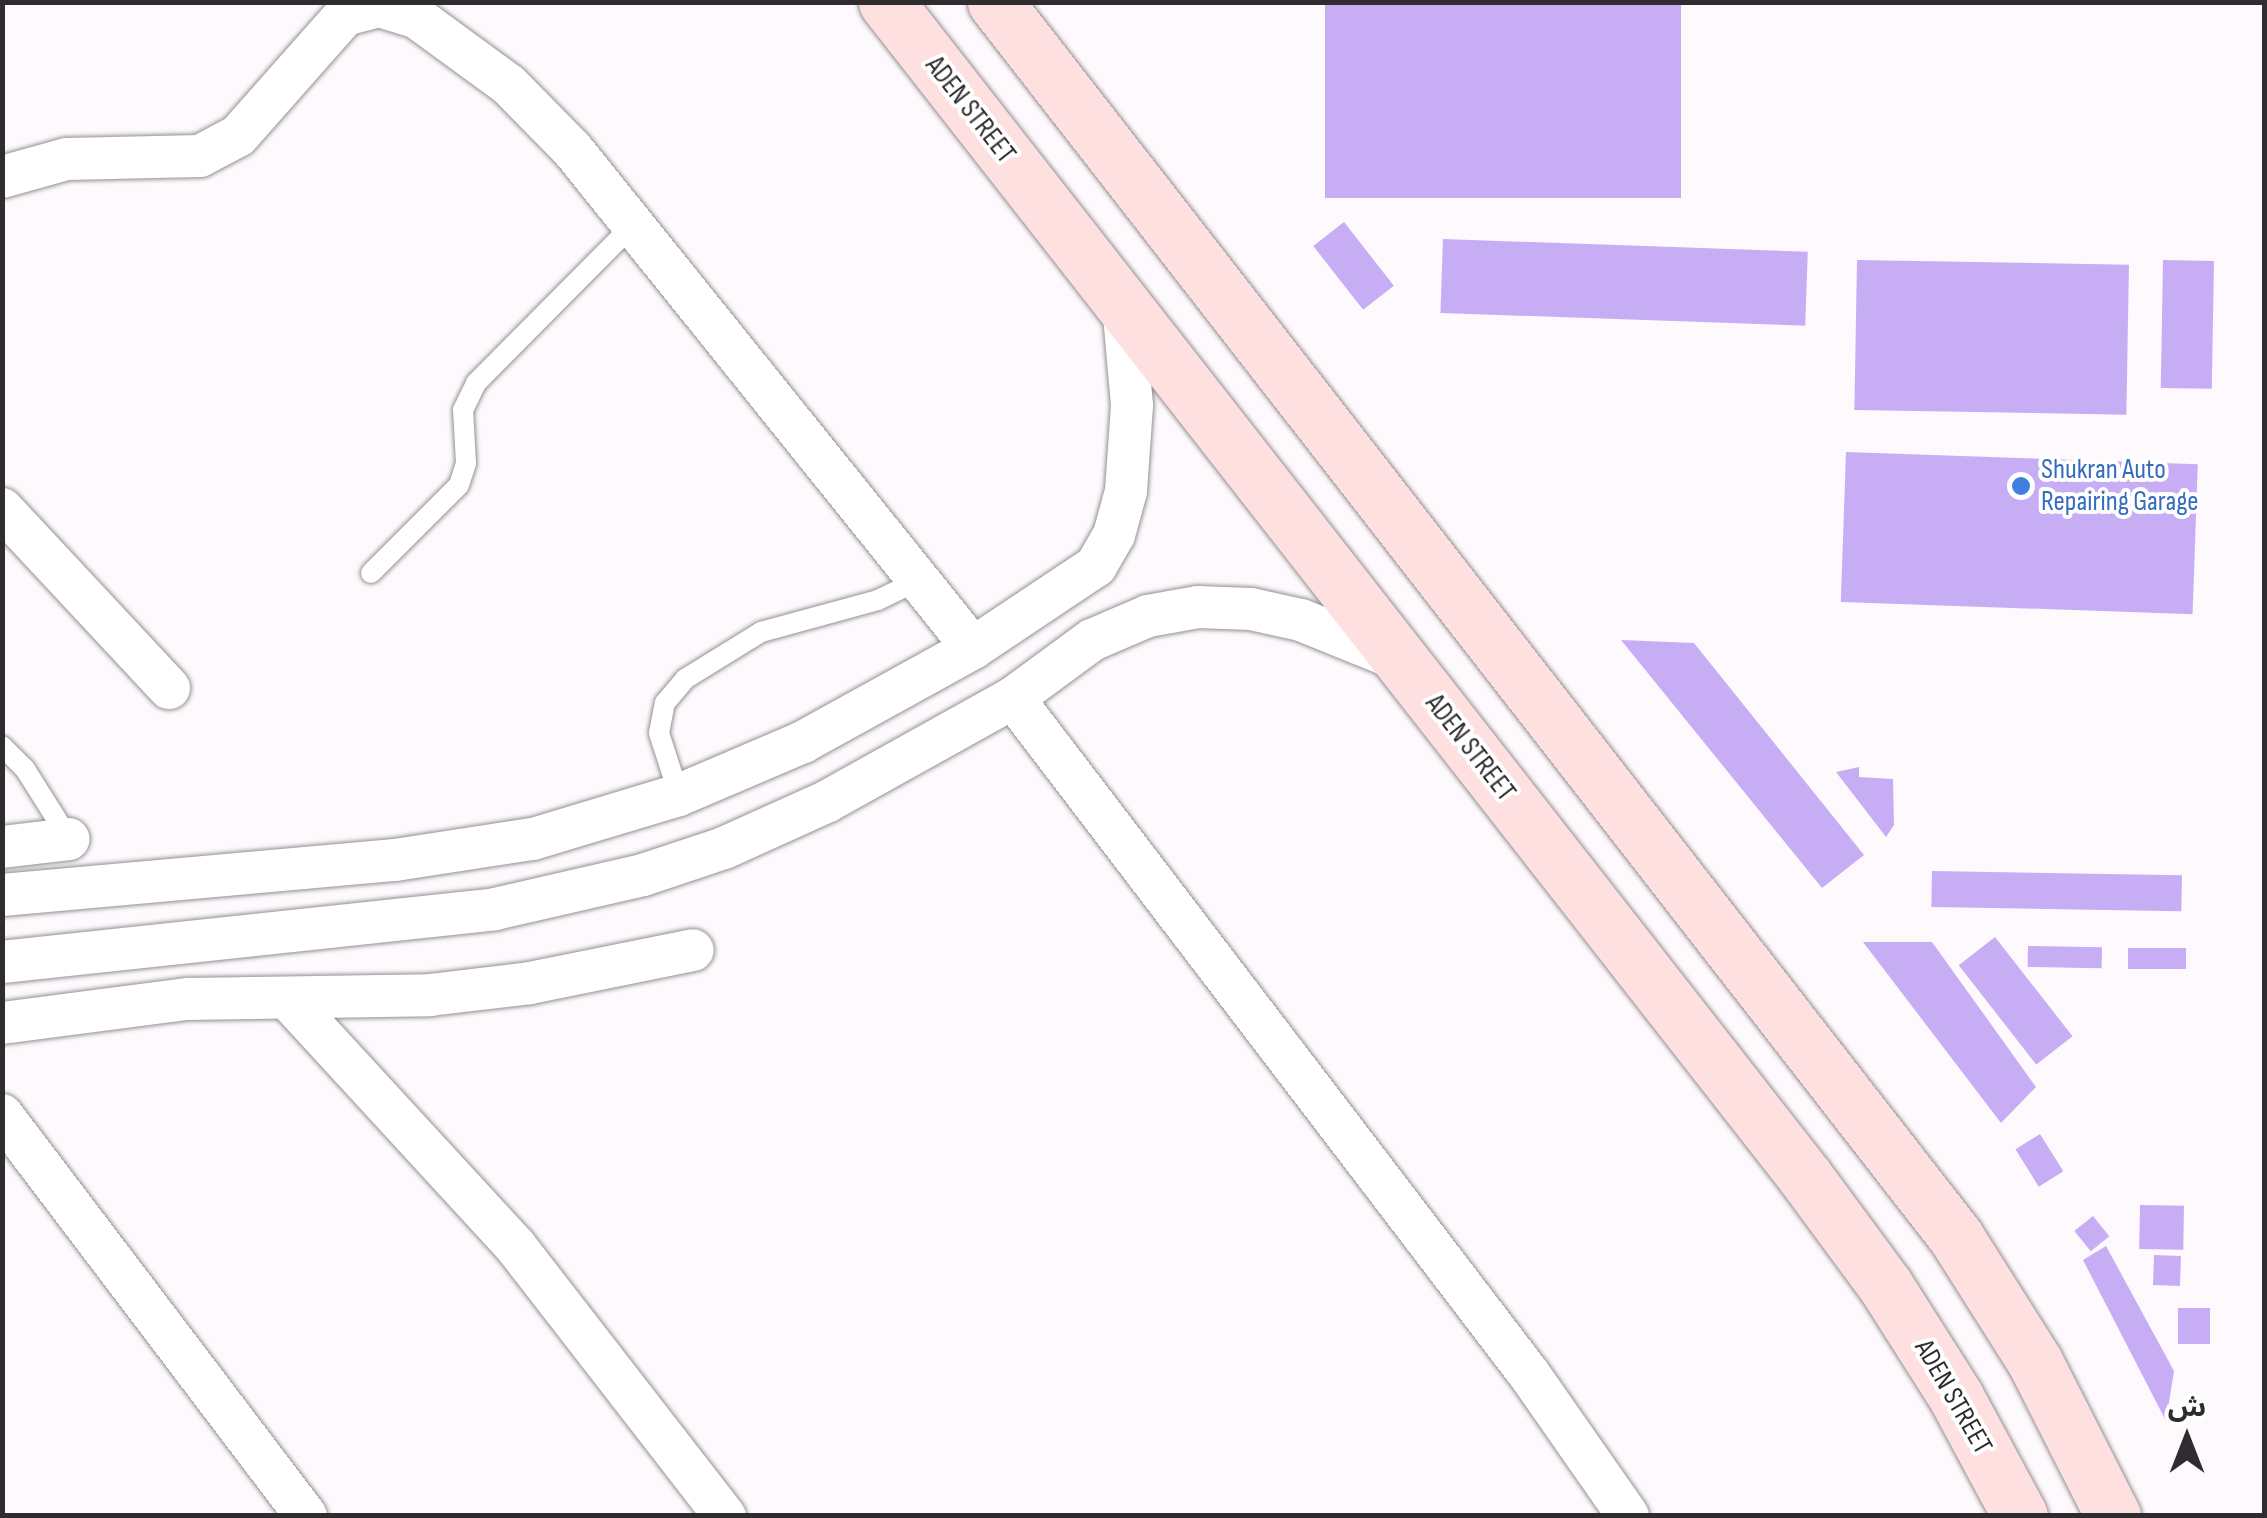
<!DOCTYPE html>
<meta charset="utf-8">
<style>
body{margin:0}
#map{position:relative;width:2267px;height:1518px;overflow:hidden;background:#fdf9fd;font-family:"Sofia Sans Condensed","Noto Sans Arabic",sans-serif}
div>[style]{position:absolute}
.building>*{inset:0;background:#c7adf4;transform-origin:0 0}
.roads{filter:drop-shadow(0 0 2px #949094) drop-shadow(0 0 2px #949094)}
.lane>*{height:20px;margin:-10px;padding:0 10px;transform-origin:10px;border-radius:10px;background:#fff}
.street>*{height:42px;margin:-21px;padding:0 21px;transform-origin:21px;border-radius:21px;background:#fff}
.secondary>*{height:55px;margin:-27.5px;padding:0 27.5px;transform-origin:27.5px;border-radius:27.5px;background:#fee0e0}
.dots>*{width:28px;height:28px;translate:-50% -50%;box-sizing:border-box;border:5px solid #fff;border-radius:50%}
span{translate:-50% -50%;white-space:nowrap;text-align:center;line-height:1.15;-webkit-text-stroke:8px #fff;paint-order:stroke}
.street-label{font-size:28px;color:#2e2c2e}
.shop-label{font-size:28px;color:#366cbe}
.left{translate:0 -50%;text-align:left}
.frame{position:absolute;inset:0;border:5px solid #2e2c2e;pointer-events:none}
.north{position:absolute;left:2137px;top:1388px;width:100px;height:100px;-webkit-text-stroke:8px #fff;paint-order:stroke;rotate:0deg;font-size:28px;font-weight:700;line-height:40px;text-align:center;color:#2e2c2e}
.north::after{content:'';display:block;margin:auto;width:35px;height:45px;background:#2e2c2e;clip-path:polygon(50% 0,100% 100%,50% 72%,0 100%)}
</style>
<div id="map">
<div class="building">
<i style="left:1325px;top:2px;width:356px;height:196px"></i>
<i style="left:1344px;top:222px;width:81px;height:39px;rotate:52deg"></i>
<i style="left:1443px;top:239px;width:365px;height:74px;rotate:2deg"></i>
<i style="left:1857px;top:260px;width:272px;height:150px;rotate:1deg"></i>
<i style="left:2163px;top:260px;width:51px;height:128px;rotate:1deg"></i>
<i style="left:1846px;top:452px;width:352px;height:150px;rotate:2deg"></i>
<i style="clip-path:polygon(1621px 640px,1694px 643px,1864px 855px,1822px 888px)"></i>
<i style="clip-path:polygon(1859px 767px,1859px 777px,1893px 779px,1894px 825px,1886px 837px,1836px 772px)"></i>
<i style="left:1932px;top:871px;width:250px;height:36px;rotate:1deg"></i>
<i style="left:1995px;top:937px;width:126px;height:46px;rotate:52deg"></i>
<i style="clip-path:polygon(1863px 942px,1932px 942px,2036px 1087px,2001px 1123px)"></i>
<i style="left:2028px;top:946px;width:74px;height:21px;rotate:1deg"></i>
<i style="left:2128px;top:948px;width:58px;height:21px"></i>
<i style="left:2040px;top:1134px;width:44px;height:29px;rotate:58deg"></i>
<i style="left:2140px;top:1205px;width:44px;height:44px;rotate:1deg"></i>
<i style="left:2093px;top:1216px;width:26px;height:24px;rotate:51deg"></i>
<i style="clip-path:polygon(2106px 1246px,2174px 1371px,2166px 1421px,2083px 1260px)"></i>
<i style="left:2154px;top:1255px;width:27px;height:30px;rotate:2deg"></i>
<i style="left:2178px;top:1308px;width:32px;height:36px"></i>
</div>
<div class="roads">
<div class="lane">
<i style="left:371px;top:573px;width:124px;rotate:-45deg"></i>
<i style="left:459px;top:485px;width:23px;rotate:-72deg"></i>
<i style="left:466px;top:463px;width:53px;rotate:-93.2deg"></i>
<i style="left:463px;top:410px;width:30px;rotate:-64deg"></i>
<i style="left:476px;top:383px;width:226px;rotate:-45.2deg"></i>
<i style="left:2px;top:746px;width:33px;rotate:45deg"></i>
<i style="left:25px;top:769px;width:83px;rotate:57.8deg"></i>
<i style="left:679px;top:795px;width:65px;rotate:-107.9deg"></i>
<i style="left:659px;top:733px;width:31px;rotate:-79deg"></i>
<i style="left:665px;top:703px;width:31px;rotate:-50deg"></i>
<i style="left:685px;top:679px;width:89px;rotate:-31.7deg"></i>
<i style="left:761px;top:632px;width:121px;rotate:-15.3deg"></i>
<i style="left:878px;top:600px;width:48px;rotate:-26deg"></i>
</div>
<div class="street">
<i style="left:2px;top:177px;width:67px;rotate:-15.5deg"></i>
<i style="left:67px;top:159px;width:133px;rotate:-1.3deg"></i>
<i style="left:200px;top:156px;width:43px;rotate:-27.8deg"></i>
<i style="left:238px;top:136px;width:162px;rotate:-48.5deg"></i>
<i style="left:345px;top:15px;width:35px;rotate:-15deg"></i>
<i style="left:379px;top:6px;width:39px;rotate:17deg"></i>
<i style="left:416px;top:17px;width:115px;rotate:36.2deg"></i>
<i style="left:509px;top:85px;width:90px;rotate:45.5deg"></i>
<i style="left:572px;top:149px;width:640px;rotate:51.21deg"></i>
<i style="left:2px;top:509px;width:245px;rotate:47deg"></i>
<i style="left:1013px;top:698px;width:850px;rotate:52.65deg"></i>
<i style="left:1529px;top:1374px;width:173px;rotate:55.1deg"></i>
<i style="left:2px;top:847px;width:67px;rotate:-6.8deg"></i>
<i style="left:2px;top:895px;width:395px;rotate:-5.1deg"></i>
<i style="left:395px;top:860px;width:140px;rotate:-8.7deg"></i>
<i style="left:533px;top:839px;width:152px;rotate:-16.8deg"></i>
<i style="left:679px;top:795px;width:135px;rotate:-23.1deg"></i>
<i style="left:803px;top:742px;width:194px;rotate:-28.9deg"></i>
<i style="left:973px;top:648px;width:148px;rotate:-33.7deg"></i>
<i style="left:1096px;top:566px;width:36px;rotate:-60deg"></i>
<i style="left:1114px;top:535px;width:46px;rotate:-74.7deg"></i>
<i style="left:1126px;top:491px;width:86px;rotate:-86deg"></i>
<i style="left:1132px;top:405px;width:100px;rotate:-95.1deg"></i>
<i style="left:2px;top:962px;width:496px;rotate:-6.1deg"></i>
<i style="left:495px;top:909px;width:152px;rotate:-12.9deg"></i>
<i style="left:643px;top:875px;width:85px;rotate:-18.4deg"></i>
<i style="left:724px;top:848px;width:114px;rotate:-24.3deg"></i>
<i style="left:828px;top:801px;width:212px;rotate:-29.1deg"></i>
<i style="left:1013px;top:698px;width:98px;rotate:-36.3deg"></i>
<i style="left:1092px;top:640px;width:61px;rotate:-23.2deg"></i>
<i style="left:1148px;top:616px;width:51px;rotate:-10.2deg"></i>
<i style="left:1198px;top:607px;width:53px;rotate:2.2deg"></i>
<i style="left:1251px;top:609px;width:51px;rotate:12.4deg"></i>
<i style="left:1301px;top:620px;width:109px;rotate:22.1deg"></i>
<i style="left:289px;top:1000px;width:335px;rotate:47.4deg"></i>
<i style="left:516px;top:1247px;width:341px;rotate:52.2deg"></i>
<i style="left:2px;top:1023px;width:188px;rotate:-7.4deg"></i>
<i style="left:188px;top:999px;width:242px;rotate:-0.9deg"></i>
<i style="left:430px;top:995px;width:101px;rotate:-6.8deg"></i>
<i style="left:530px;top:983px;width:166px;rotate:-11.4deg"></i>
<i style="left:2px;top:1115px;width:503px;rotate:52.83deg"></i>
</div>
<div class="secondary">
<i style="left:886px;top:2px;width:1493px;rotate:51.96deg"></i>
<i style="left:1806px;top:1178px;width:133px;rotate:53.6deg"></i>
<i style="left:1885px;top:1285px;width:133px;rotate:57.6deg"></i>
<i style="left:1956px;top:1397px;width:135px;rotate:61.7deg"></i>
<i style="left:995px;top:2px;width:1565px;rotate:52.11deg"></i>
<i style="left:1956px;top:1237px;width:148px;rotate:57.7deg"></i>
<i style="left:2035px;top:1362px;width:173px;rotate:63.1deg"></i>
</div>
</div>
<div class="dots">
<i style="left:2021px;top:486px;background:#3f7fe0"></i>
</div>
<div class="street-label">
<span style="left:970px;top:110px;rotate:52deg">ADEN STREET</span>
<span style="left:1470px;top:748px;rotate:52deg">ADEN STREET</span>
<span style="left:1953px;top:1397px;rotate:60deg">ADEN STREET</span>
</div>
<div class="shop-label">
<span class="left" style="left:2041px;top:486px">Shukran Auto<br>Repairing Garage</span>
</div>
<div class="frame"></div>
<div class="north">ش</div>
</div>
